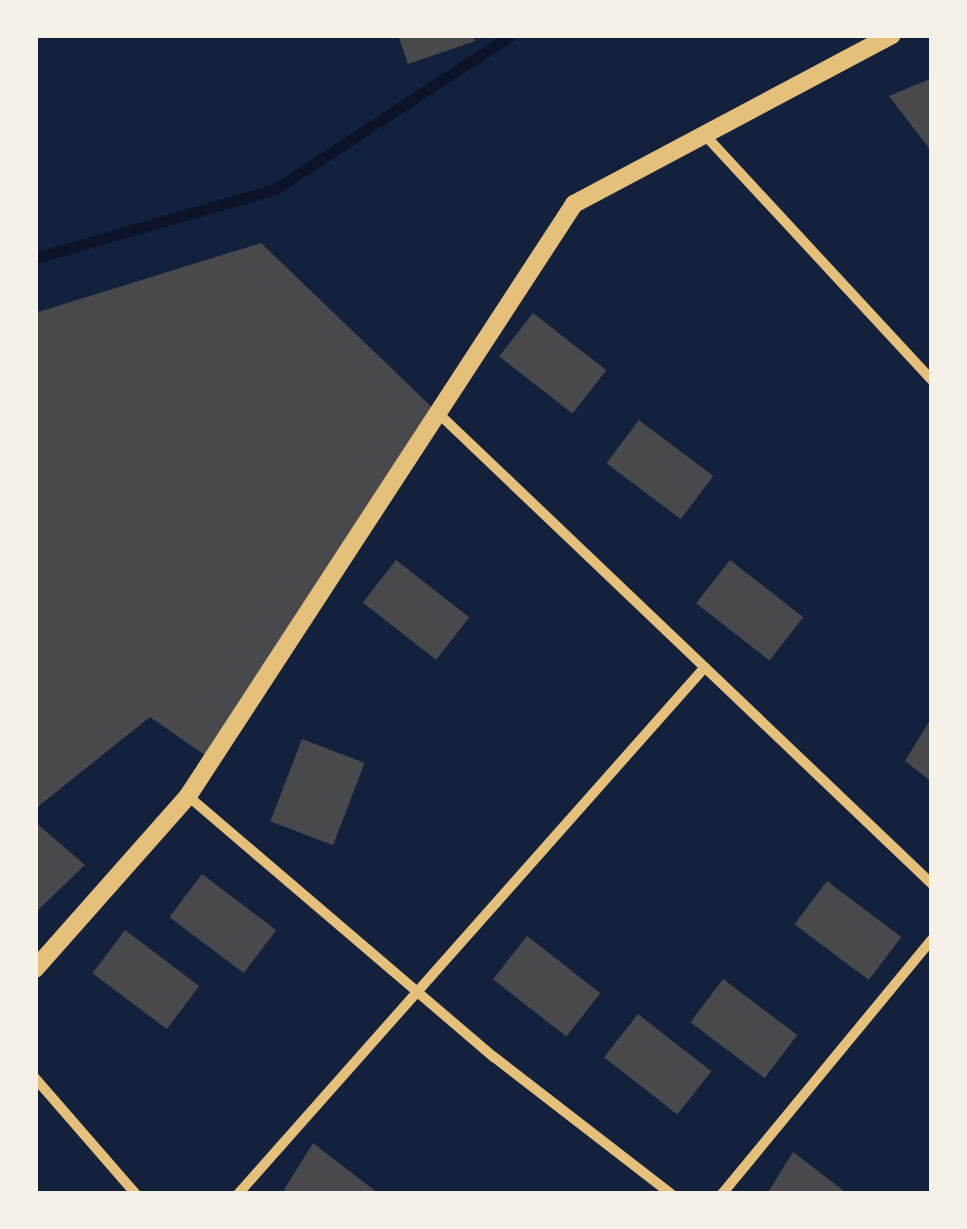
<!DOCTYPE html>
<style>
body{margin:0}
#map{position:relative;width:967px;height:1229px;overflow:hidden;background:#14213d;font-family:"Titillium Web",sans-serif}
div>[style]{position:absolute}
.stream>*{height:11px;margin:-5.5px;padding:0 5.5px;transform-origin:5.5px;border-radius:5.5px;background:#0b132b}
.building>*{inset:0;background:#48494c;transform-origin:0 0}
.minor>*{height:10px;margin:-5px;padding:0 5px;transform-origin:5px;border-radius:5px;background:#e5c07b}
.tertiary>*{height:18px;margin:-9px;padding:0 9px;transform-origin:9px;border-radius:9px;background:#e5c07b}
span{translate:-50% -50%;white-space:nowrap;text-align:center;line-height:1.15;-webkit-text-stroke:8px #f6f1e7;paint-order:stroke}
.frame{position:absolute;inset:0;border:38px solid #f6f1e7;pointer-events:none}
</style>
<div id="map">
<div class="stream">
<i style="left:35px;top:258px;width:250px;rotate:-16deg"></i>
<i style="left:275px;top:189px;width:282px;rotate:-33.1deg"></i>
</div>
<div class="building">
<i style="clip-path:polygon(398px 35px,473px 35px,475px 41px,408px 64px)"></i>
<i style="clip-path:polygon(932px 78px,932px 152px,889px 96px)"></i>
<i style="clip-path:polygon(261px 243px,438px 413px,212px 760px,150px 717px,35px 809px,35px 313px)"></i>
<i style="left:533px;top:313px;width:93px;height:55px;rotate:38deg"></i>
<i style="left:639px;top:420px;width:93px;height:54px;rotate:37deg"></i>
<i style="left:396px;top:560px;width:93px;height:54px;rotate:38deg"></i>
<i style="left:730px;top:560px;width:93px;height:55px;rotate:38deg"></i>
<i style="clip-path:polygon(932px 717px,932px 782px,905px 761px)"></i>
<i style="left:302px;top:739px;width:67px;height:88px;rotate:21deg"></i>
<i style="clip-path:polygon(35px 822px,85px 865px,35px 913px)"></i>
<i style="left:202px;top:874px;width:93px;height:54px;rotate:37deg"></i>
<i style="left:827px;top:881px;width:93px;height:54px;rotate:37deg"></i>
<i style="left:125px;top:930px;width:93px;height:54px;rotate:37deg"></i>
<i style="left:527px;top:936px;width:93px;height:55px;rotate:38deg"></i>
<i style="left:723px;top:979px;width:93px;height:54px;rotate:37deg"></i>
<i style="left:638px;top:1014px;width:93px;height:55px;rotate:38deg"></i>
<i style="clip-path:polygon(313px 1143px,379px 1194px,290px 1194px,284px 1190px)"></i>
<i style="clip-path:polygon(793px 1152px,848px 1194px,767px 1194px)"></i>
</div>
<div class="minor">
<i style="left:704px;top:134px;width:335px;rotate:47.2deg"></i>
<i style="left:438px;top:413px;width:683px;rotate:43.63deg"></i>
<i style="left:188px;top:796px;width:402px;rotate:40.5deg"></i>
<i style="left:494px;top:1057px;width:224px;rotate:37.7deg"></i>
<i style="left:35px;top:1078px;width:154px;rotate:49deg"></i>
<i style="left:238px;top:1194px;width:704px;rotate:-48.45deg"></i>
<i style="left:722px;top:1194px;width:330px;rotate:-50.5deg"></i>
</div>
<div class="tertiary">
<i style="left:35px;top:969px;width:231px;rotate:-48.5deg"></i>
<i style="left:188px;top:796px;width:707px;rotate:-56.89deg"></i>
<i style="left:574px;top:204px;width:360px;rotate:-28deg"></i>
</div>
<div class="frame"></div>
</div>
